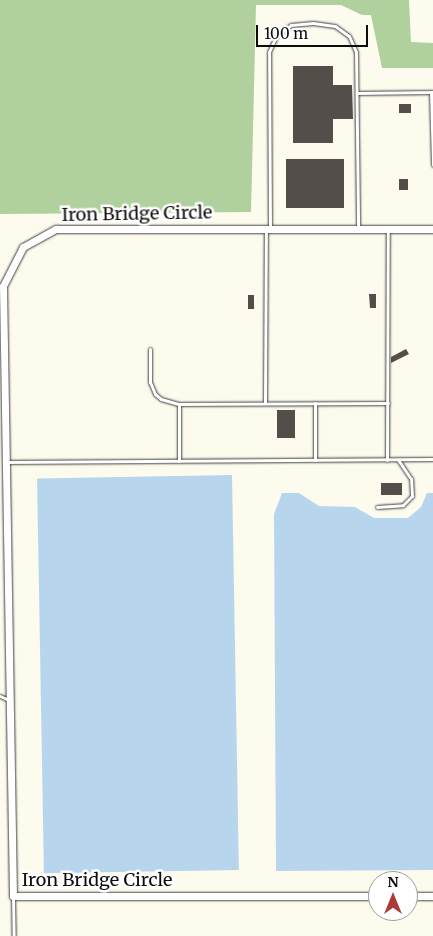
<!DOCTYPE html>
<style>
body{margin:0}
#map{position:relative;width:433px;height:936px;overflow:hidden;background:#fdfbed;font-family:Merriweather,serif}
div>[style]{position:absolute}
.forest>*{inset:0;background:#b0d19d}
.water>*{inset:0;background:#b8d5ee;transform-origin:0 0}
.building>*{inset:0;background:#534e4a;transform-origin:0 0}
.roads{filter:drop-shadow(0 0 1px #3f3f3f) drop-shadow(0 0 1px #3f3f3f)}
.service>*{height:3px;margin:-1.5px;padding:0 1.5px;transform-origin:1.5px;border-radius:1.5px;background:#fff}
.minor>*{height:7px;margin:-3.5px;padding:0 3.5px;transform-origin:3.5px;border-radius:3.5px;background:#fff}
span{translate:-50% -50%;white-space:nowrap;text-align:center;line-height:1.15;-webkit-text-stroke:5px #fff;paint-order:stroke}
.street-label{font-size:18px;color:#0c0c0c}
.north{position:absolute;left:368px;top:871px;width:50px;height:50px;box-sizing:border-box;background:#fff;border:1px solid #9e9e9e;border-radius:50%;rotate:0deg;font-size:14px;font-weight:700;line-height:20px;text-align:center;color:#0c0c0c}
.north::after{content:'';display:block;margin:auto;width:18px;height:22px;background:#aa3a36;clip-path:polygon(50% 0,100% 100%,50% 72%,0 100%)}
.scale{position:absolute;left:256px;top:25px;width:112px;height:22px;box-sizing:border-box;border:2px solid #0c0c0c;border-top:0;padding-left:6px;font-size:15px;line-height:18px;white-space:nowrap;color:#0c0c0c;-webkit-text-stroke:4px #fff;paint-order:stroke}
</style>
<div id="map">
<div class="forest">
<i style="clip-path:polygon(0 0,409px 0,411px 42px,433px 43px,433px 68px,382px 68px,371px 15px,362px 15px,341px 5px,256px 5px,251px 212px,0 214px)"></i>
</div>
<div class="water">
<i style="left:232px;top:475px;width:395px;height:195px;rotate:89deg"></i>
<i style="clip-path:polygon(282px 493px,299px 493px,319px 506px,355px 507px,374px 518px,408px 518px,421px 507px,427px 493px,433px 493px,433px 870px,276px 871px,274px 514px)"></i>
</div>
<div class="building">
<i style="clip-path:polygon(293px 66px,333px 66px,333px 85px,352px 85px,353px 119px,333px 119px,333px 143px,293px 143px)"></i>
<i style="left:399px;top:104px;width:12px;height:9px"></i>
<i style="left:286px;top:159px;width:58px;height:49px"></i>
<i style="left:399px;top:179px;width:9px;height:11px"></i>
<i style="clip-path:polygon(369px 294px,376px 294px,376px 308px,370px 308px)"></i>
<i style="left:248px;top:295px;width:6px;height:14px"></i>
<i style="clip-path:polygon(406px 349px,409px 354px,391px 363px,391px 357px)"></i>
<i style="left:277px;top:410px;width:18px;height:28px"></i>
<i style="left:381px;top:483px;width:21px;height:12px"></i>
</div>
<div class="roads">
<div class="service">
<i style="left:431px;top:92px;width:73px;rotate:88.4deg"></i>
<i style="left:357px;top:93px;width:76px;rotate:-0.8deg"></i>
<i style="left:270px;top:227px;width:175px;rotate:-90.3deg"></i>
<i style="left:269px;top:52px;width:17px;rotate:-66deg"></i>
<i style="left:276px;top:36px;width:19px;rotate:-36deg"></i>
<i style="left:291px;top:25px;width:22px;rotate:-5deg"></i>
<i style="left:313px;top:23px;width:22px;rotate:8deg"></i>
<i style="left:335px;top:26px;width:17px;rotate:36deg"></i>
<i style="left:349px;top:36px;width:17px;rotate:66deg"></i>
<i style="left:356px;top:52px;width:175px;rotate:89.3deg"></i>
<i style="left:150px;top:349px;width:33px;rotate:90deg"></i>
<i style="left:150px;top:382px;width:13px;rotate:67deg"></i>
<i style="left:155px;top:394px;width:8px;rotate:40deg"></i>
<i style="left:161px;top:399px;width:19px;rotate:16deg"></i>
<i style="left:179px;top:404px;width:209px;rotate:-0.3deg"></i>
<i style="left:265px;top:403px;width:174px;rotate:-89.7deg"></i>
<i style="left:315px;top:403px;width:57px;rotate:90deg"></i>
<i style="left:387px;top:460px;width:231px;rotate:-89.8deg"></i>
<i style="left:179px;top:461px;width:57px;rotate:-90deg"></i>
<i style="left:7px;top:462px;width:426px;rotate:-0.4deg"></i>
<i style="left:377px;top:507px;width:26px;rotate:-4deg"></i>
<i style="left:403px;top:505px;width:13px;rotate:-45deg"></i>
<i style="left:412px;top:496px;width:17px;rotate:-93deg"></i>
<i style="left:411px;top:479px;width:23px;rotate:-124deg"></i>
<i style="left:0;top:696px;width:10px;rotate:24deg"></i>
<i style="left:13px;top:897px;width:39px;rotate:89deg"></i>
</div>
<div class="minor">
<i style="left:378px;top:896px;width:365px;rotate:180deg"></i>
<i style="left:13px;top:896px;width:610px;rotate:-90.94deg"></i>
<i style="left:3px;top:286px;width:44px;rotate:-62.9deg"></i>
<i style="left:23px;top:247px;width:38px;rotate:-29deg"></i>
<i style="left:56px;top:229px;width:377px"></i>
<i style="left:408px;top:896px;width:25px"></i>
</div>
</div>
<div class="street-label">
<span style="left:137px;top:214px;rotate:-1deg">Iron Bridge Circle</span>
<span style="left:97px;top:880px">Iron Bridge Circle</span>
</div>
<div class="north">N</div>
<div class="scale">100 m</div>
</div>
